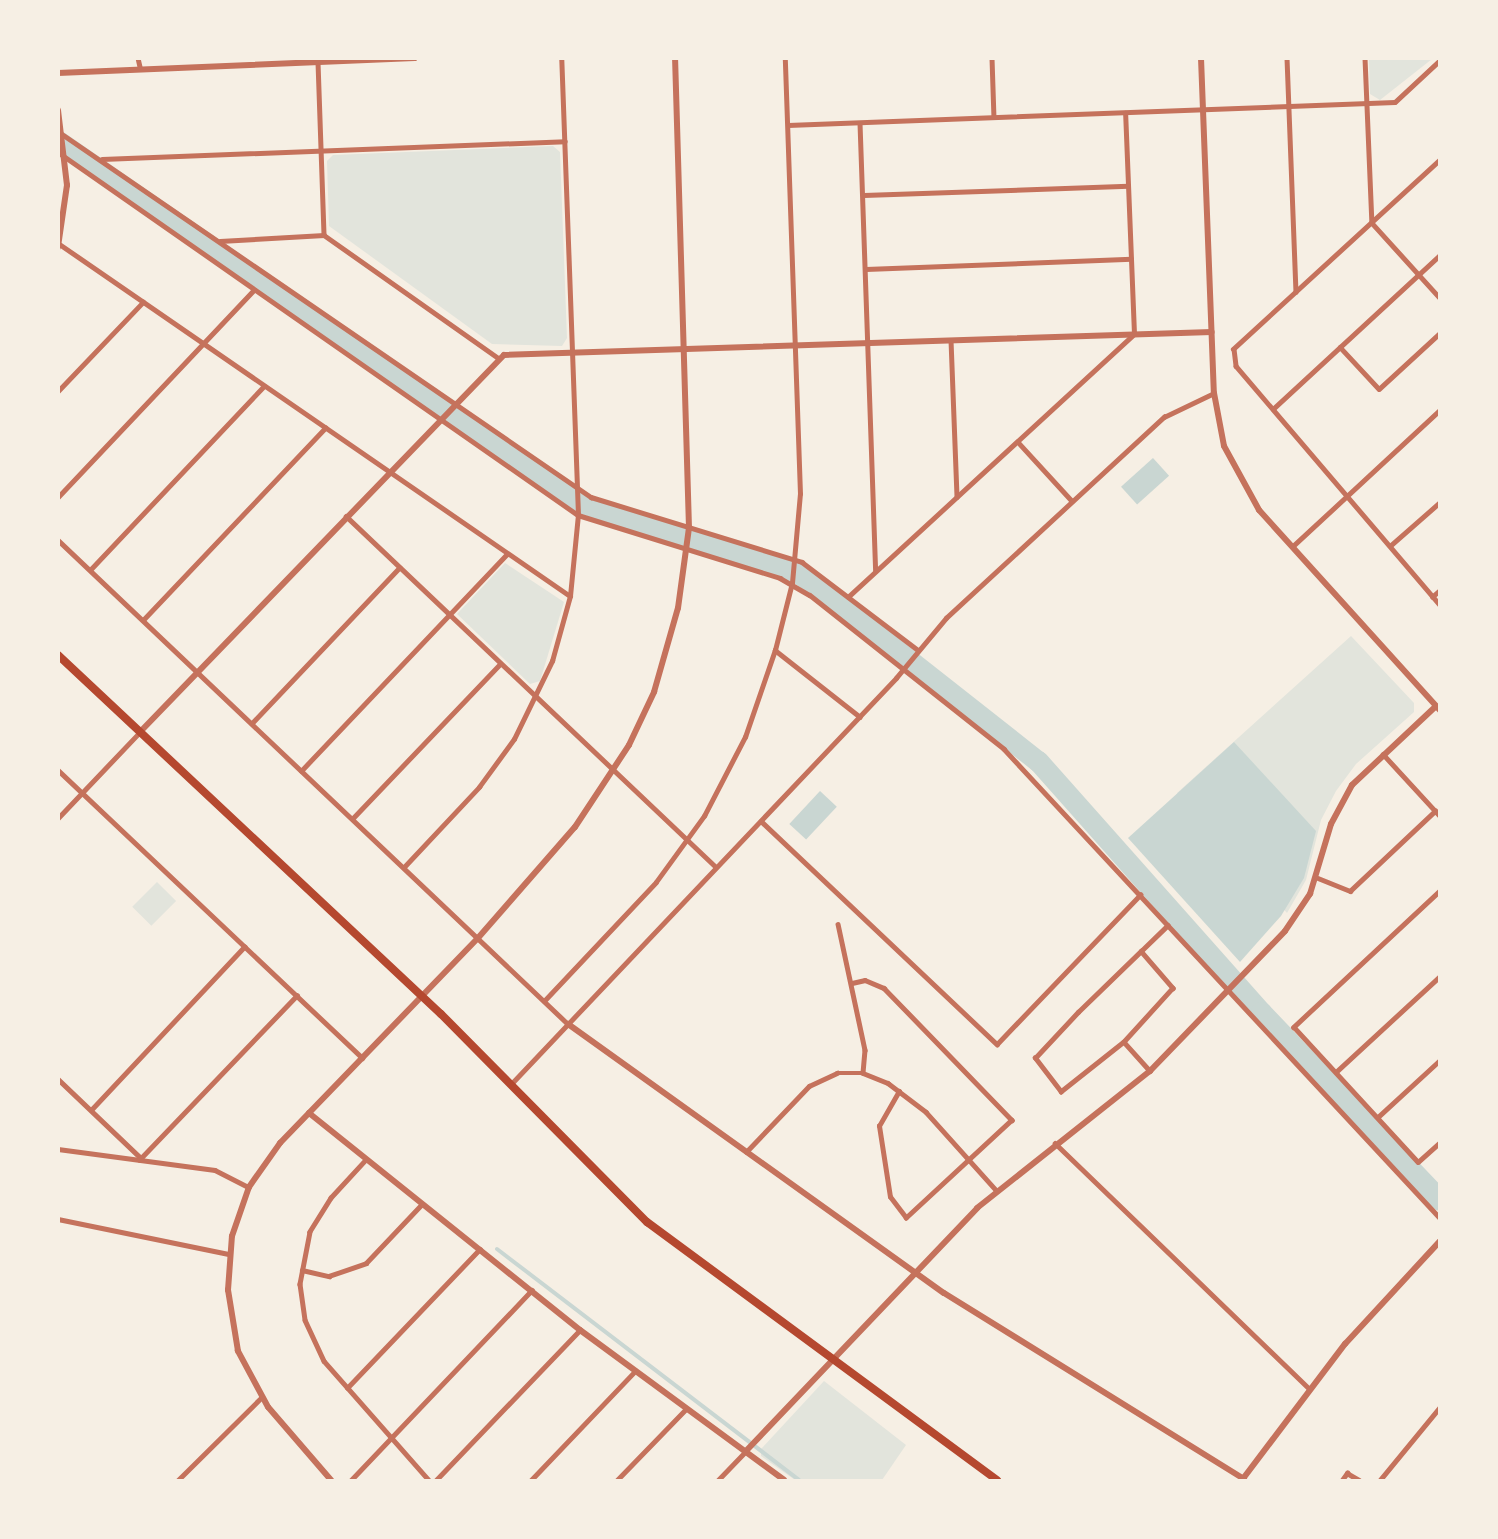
<!DOCTYPE html>
<style>
body{margin:0}
#map{position:relative;width:1498px;height:1539px;overflow:hidden;background:#f6efe4;font-family:"Alegreya Sans",sans-serif}
div>[style]{position:absolute}
.green>*{inset:0;background:#e2e4dc;transform-origin:0 0}
.water>*{inset:0;background:#c9d6d2;transform-origin:0 0}
.stream>*{height:4px;margin:-2px;padding:0 2px;transform-origin:2px;border-radius:2px;background:#c9d6d2}
.river>*{height:21px;margin:-10.5px;padding:0 10.5px;transform-origin:10.5px;border-radius:10.5px;background:#c9d6d2}
.minor>*{height:4.5px;margin:-2.25px;padding:0 2.25px;transform-origin:2.25px;border-radius:2.25px;background:#c5725c}
.tertiary>*{height:6px;margin:-3px;padding:0 3px;transform-origin:3px;border-radius:3px;background:#c5725c}
.primary>*{height:8px;margin:-4px;padding:0 4px;transform-origin:4px;border-radius:4px;background:#b5482f}
span{translate:-50% -50%;white-space:nowrap;text-align:center;line-height:1.15;-webkit-text-stroke:5px #f6efe4;paint-order:stroke}
.frame{position:absolute;inset:0;border:60px solid #f6efe4;pointer-events:none}
</style>
<div id="map">
<div class="green">
<i style="clip-path:polygon(1369px 59px,1369px 58px,1432px 59px,1380px 100px,1370px 94px)"></i>
<i style="clip-path:polygon(553px 146px,560px 152px,567px 338px,562px 346px,492px 344px,329px 226px,327px 161px,333px 155px)"></i>
<i style="clip-path:polygon(505px 563px,564px 602px,540px 681px,530px 684px,457px 614px)"></i>
<i style="clip-path:polygon(1351px 636px,1414px 703px,1414px 712px,1356px 764px,1336px 791px,1321px 820px,1306px 880px,1287px 913px,1177px 793px)"></i>
<i style="left:157px;top:882px;width:27px;height:35px;rotate:45deg"></i>
<i style="clip-path:polygon(824px 1381px,906px 1445px,882px 1480px,795px 1480px,761px 1456px,761px 1449px)"></i>
</div>
<div class="water">
<i style="left:1153px;top:458px;width:24px;height:43px;rotate:48deg"></i>
<i style="clip-path:polygon(1234px 742px,1316px 831px,1304px 878px,1281px 916px,1240px 962px,1128px 838px)"></i>
<i style="left:820px;top:791px;width:23px;height:45px;rotate:43deg"></i>
</div>
<div class="stream">
<i style="left:497px;top:1249px;width:380px;rotate:37.4deg"></i>
</div>
<div class="river">
<i style="left:58px;top:141px;width:648px;rotate:34.62deg"></i>
<i style="left:591px;top:509px;width:219px;rotate:17.3deg"></i>
<i style="left:800px;top:574px;width:303px;rotate:38.2deg"></i>
<i style="left:1038px;top:761px;width:336px;rotate:48.4deg"></i>
<i style="left:1261px;top:1012px;width:260px;rotate:46.4deg"></i>
</div>
<div class="minor">
<i style="left:138px;top:58px;width:9px;rotate:77deg"></i>
<i style="left:992px;top:58px;width:59px;rotate:88.1deg"></i>
<i style="left:1287px;top:58px;width:234px;rotate:87.8deg"></i>
<i style="left:1365px;top:58px;width:165px;rotate:87.6deg"></i>
<i style="left:1372px;top:223px;width:101px;rotate:47.8deg"></i>
<i style="left:318px;top:62px;width:173px;rotate:88deg"></i>
<i style="left:860px;top:123px;width:448px;rotate:88deg"></i>
<i style="left:788px;top:125px;width:607px;rotate:-2.17deg"></i>
<i style="left:1395px;top:102px;width:62px;rotate:-43deg"></i>
<i style="left:62px;top:134px;width:642px;rotate:34.46deg"></i>
<i style="left:591px;top:497px;width:221px;rotate:17.1deg"></i>
<i style="left:802px;top:562px;width:146px;rotate:37.2deg"></i>
<i style="left:58px;top:152px;width:634px;rotate:34.92deg"></i>
<i style="left:578px;top:515px;width:212px;rotate:17.3deg"></i>
<i style="left:780px;top:578px;width:34px;rotate:30deg"></i>
<i style="left:810px;top:595px;width:248px;rotate:38.4deg"></i>
<i style="left:1004px;top:749px;width:640px;rotate:47.09deg"></i>
<i style="left:102px;top:159px;width:463px;rotate:-2.2deg"></i>
<i style="left:1440px;top:160px;width:280px;rotate:137.5deg"></i>
<i style="left:1234px;top:349px;width:17px;rotate:83deg"></i>
<i style="left:1236px;top:366px;width:314px;rotate:49.5deg"></i>
<i style="left:864px;top:195px;width:264px;rotate:-2deg"></i>
<i style="left:220px;top:241px;width:104px;rotate:-3.3deg"></i>
<i style="left:324px;top:235px;width:212px;rotate:35.2deg"></i>
<i style="left:58px;top:243px;width:622px;rotate:34.58deg"></i>
<i style="left:866px;top:269px;width:265px;rotate:-2.2deg"></i>
<i style="left:951px;top:340px;width:157px;rotate:87.8deg"></i>
<i style="left:1340px;top:347px;width:57px;rotate:47.1deg"></i>
<i style="left:1379px;top:389px;width:83px;rotate:-42.6deg"></i>
<i style="left:58px;top:391px;width:123px;rotate:-46.3deg"></i>
<i style="left:1273px;top:409px;width:227px;rotate:-42.7deg"></i>
<i style="left:1018px;top:442px;width:80px;rotate:47.5deg"></i>
<i style="left:58px;top:497px;width:285px;rotate:-46.6deg"></i>
<i style="left:346px;top:516px;width:510px;rotate:43.49deg"></i>
<i style="left:58px;top:540px;width:703px;rotate:43.5deg"></i>
<i style="left:1293px;top:546px;width:200px;rotate:-42.8deg"></i>
<i style="left:1390px;top:546px;width:67px;rotate:-41.3deg"></i>
<i style="left:90px;top:570px;width:253px;rotate:-46.6deg"></i>
<i style="left:848px;top:597px;width:389px;rotate:-42.6deg"></i>
<i style="left:1134px;top:334px;width:221px;rotate:-92.3deg"></i>
<i style="left:1432px;top:597px;width:11px;rotate:-41deg"></i>
<i style="left:143px;top:620px;width:265px;rotate:-46.5deg"></i>
<i style="left:775px;top:650px;width:108px;rotate:38.2deg"></i>
<i style="left:252px;top:723px;width:214px;rotate:-46.5deg"></i>
<i style="left:1383px;top:754px;width:84px;rotate:47.4deg"></i>
<i style="left:58px;top:770px;width:419px;rotate:43.4deg"></i>
<i style="left:301px;top:771px;width:299px;rotate:-46.5deg"></i>
<i style="left:58px;top:818px;width:119px;rotate:-46.4deg"></i>
<i style="left:352px;top:819px;width:214px;rotate:-46.3deg"></i>
<i style="left:761px;top:821px;width:325px;rotate:43.4deg"></i>
<i style="left:997px;top:1044px;width:207px;rotate:-46.2deg"></i>
<i style="left:404px;top:867px;width:110px;rotate:-46.8deg"></i>
<i style="left:479px;top:787px;width:59px;rotate:-53.9deg"></i>
<i style="left:514px;top:739px;width:87px;rotate:-64deg"></i>
<i style="left:552px;top:661px;width:67px;rotate:-74.5deg"></i>
<i style="left:570px;top:596px;width:81px;rotate:-84.4deg"></i>
<i style="left:578px;top:515px;width:457px;rotate:-92.1deg"></i>
<i style="left:1318px;top:878px;width:35px;rotate:22deg"></i>
<i style="left:1350px;top:891px;width:117px;rotate:-43.3deg"></i>
<i style="left:1440px;top:891px;width:200px;rotate:137deg"></i>
<i style="left:1294px;top:1027px;width:183px;rotate:47.4deg"></i>
<i style="left:1418px;top:1162px;width:30px;rotate:-42deg"></i>
<i style="left:838px;top:924px;width:129px;rotate:77.9deg"></i>
<i style="left:865px;top:1050px;width:23px;rotate:95deg"></i>
<i style="left:1141px;top:951px;width:49px;rotate:49.1deg"></i>
<i style="left:1173px;top:988px;width:73px;rotate:132.2deg"></i>
<i style="left:1124px;top:1042px;width:80px;rotate:141.6deg"></i>
<i style="left:1061px;top:1092px;width:43px;rotate:-127.4deg"></i>
<i style="left:1035px;top:1058px;width:63px;rotate:-46.9deg"></i>
<i style="left:1078px;top:1012px;width:88px;rotate:-44.1deg"></i>
<i style="left:1141px;top:951px;width:37px;rotate:-44deg"></i>
<i style="left:852px;top:983px;width:13px;rotate:-13deg"></i>
<i style="left:865px;top:980px;width:21px;rotate:23deg"></i>
<i style="left:884px;top:988px;width:184px;rotate:45.9deg"></i>
<i style="left:1012px;top:1120px;width:144px;rotate:137.2deg"></i>
<i style="left:906px;top:1218px;width:26px;rotate:-127deg"></i>
<i style="left:890px;top:1197px;width:72px;rotate:-98.8deg"></i>
<i style="left:879px;top:1126px;width:40px;rotate:-60.3deg"></i>
<i style="left:544px;top:1001px;width:163px;rotate:-46.7deg"></i>
<i style="left:656px;top:882px;width:82px;rotate:-54deg"></i>
<i style="left:704px;top:816px;width:89px;rotate:-62.6deg"></i>
<i style="left:745px;top:737px;width:92px;rotate:-71deg"></i>
<i style="left:775px;top:650px;width:69px;rotate:-75.8deg"></i>
<i style="left:792px;top:583px;width:89px;rotate:-84.9deg"></i>
<i style="left:800px;top:494px;width:436px;rotate:-92deg"></i>
<i style="left:1124px;top:1042px;width:39px;rotate:48deg"></i>
<i style="left:1336px;top:1072px;width:142px;rotate:-42.7deg"></i>
<i style="left:58px;top:1079px;width:115px;rotate:43.6deg"></i>
<i style="left:512px;top:1083px;width:558px;rotate:-46.52deg"></i>
<i style="left:896px;top:678px;width:78px;rotate:-50.2deg"></i>
<i style="left:946px;top:618px;width:297px;rotate:-42.7deg"></i>
<i style="left:1164px;top:417px;width:55px;rotate:-25.6deg"></i>
<i style="left:91px;top:1110px;width:224px;rotate:-46.8deg"></i>
<i style="left:1378px;top:1117px;width:84px;rotate:-42.6deg"></i>
<i style="left:1055px;top:1143px;width:354px;rotate:44deg"></i>
<i style="left:58px;top:1149px;width:158px;rotate:7.6deg"></i>
<i style="left:215px;top:1170px;width:38px;rotate:27deg"></i>
<i style="left:746px;top:1152px;width:91px;rotate:-46.3deg"></i>
<i style="left:809px;top:1086px;width:31px;rotate:-25deg"></i>
<i style="left:837px;top:1073px;width:26px"></i>
<i style="left:863px;top:1073px;width:27px;rotate:22deg"></i>
<i style="left:888px;top:1083px;width:48px;rotate:37.3deg"></i>
<i style="left:926px;top:1112px;width:105px;rotate:48.1deg"></i>
<i style="left:139px;top:1160px;width:228px;rotate:-46.2deg"></i>
<i style="left:365px;top:1161px;width:50px;rotate:132.6deg"></i>
<i style="left:331px;top:1198px;width:40px;rotate:122deg"></i>
<i style="left:310px;top:1232px;width:53px;rotate:100.9deg"></i>
<i style="left:300px;top:1284px;width:36px;rotate:82deg"></i>
<i style="left:305px;top:1320px;width:45px;rotate:65.1deg"></i>
<i style="left:324px;top:1361px;width:159px;rotate:48.6deg"></i>
<i style="left:58px;top:1219px;width:175px;rotate:11.6deg"></i>
<i style="left:302px;top:1270px;width:28px;rotate:13deg"></i>
<i style="left:329px;top:1276px;width:39px;rotate:-19deg"></i>
<i style="left:366px;top:1263px;width:79px;rotate:-46.5deg"></i>
<i style="left:347px;top:1388px;width:192px;rotate:-46.3deg"></i>
<i style="left:178px;top:1480px;width:117px;rotate:-44.7deg"></i>
<i style="left:351px;top:1480px;width:262px;rotate:-46.4deg"></i>
<i style="left:436px;top:1480px;width:208px;rotate:-46.2deg"></i>
<i style="left:531px;top:1480px;width:151px;rotate:-46.3deg"></i>
<i style="left:617px;top:1480px;width:99px;rotate:-45.8deg"></i>
<i style="left:718px;top:1480px;width:39px;rotate:-46deg"></i>
<i style="left:1342px;top:1480px;width:9px;rotate:-54deg"></i>
<i style="left:1347px;top:1473px;width:14px;rotate:30deg"></i>
<i style="left:1380px;top:1480px;width:94px;rotate:-50.6deg"></i>
</div>
<div class="tertiary">
<i style="left:1201px;top:58px;width:335px;rotate:87.8deg"></i>
<i style="left:1214px;top:393px;width:54px;rotate:79.3deg"></i>
<i style="left:1224px;top:446px;width:73px;rotate:61.3deg"></i>
<i style="left:1259px;top:510px;width:270px;rotate:47.9deg"></i>
<i style="left:58px;top:73px;width:357px;rotate:-2.4deg"></i>
<i style="left:58px;top:110px;width:76px;rotate:83.2deg"></i>
<i style="left:67px;top:185px;width:63px;rotate:98.3deg"></i>
<i style="left:140px;top:732px;width:524px;rotate:-46.01deg"></i>
<i style="left:504px;top:355px;width:708px;rotate:-1.86deg"></i>
<i style="left:568px;top:1024px;width:462px;rotate:35.6deg"></i>
<i style="left:944px;top:1293px;width:353px;rotate:31.8deg"></i>
<i style="left:309px;top:1113px;width:347px;rotate:38.7deg"></i>
<i style="left:580px;top:1330px;width:253px;rotate:36.3deg"></i>
<i style="left:745px;top:1452px;width:337px;rotate:-46.4deg"></i>
<i style="left:977px;top:1208px;width:221px;rotate:-38.4deg"></i>
<i style="left:1150px;top:1071px;width:194px;rotate:-46deg"></i>
<i style="left:1285px;top:931px;width:45px;rotate:-56deg"></i>
<i style="left:1310px;top:894px;width:73px;rotate:-73.3deg"></i>
<i style="left:1331px;top:824px;width:44px;rotate:-61.7deg"></i>
<i style="left:1352px;top:785px;width:115px;rotate:-43.2deg"></i>
<i style="left:331px;top:1480px;width:96px;rotate:-130.8deg"></i>
<i style="left:268px;top:1407px;width:64px;rotate:-118.2deg"></i>
<i style="left:238px;top:1351px;width:62px;rotate:-99.3deg"></i>
<i style="left:228px;top:1290px;width:54px;rotate:-85.8deg"></i>
<i style="left:232px;top:1236px;width:52px;rotate:-70.9deg"></i>
<i style="left:249px;top:1187px;width:54px;rotate:-54.8deg"></i>
<i style="left:280px;top:1143px;width:285px;rotate:-46deg"></i>
<i style="left:478px;top:938px;width:147px;rotate:-48.9deg"></i>
<i style="left:575px;top:827px;width:98px;rotate:-56.6deg"></i>
<i style="left:629px;top:745px;width:59px;rotate:-64.7deg"></i>
<i style="left:654px;top:692px;width:87px;rotate:-74.1deg"></i>
<i style="left:678px;top:608px;width:81px;rotate:-82.2deg"></i>
<i style="left:689px;top:528px;width:470px;rotate:-91.7deg"></i>
<i style="left:1242px;top:1480px;width:171px;rotate:-52.9deg"></i>
<i style="left:1345px;top:1344px;width:140px;rotate:-47.3deg"></i>
</div>
<div class="primary">
<i style="left:58px;top:655px;width:525px;rotate:43.15deg"></i>
<i style="left:441px;top:1014px;width:293px;rotate:45.3deg"></i>
<i style="left:647px;top:1222px;width:435px;rotate:36.4deg"></i>
</div>
<div class="frame"></div>
</div>
